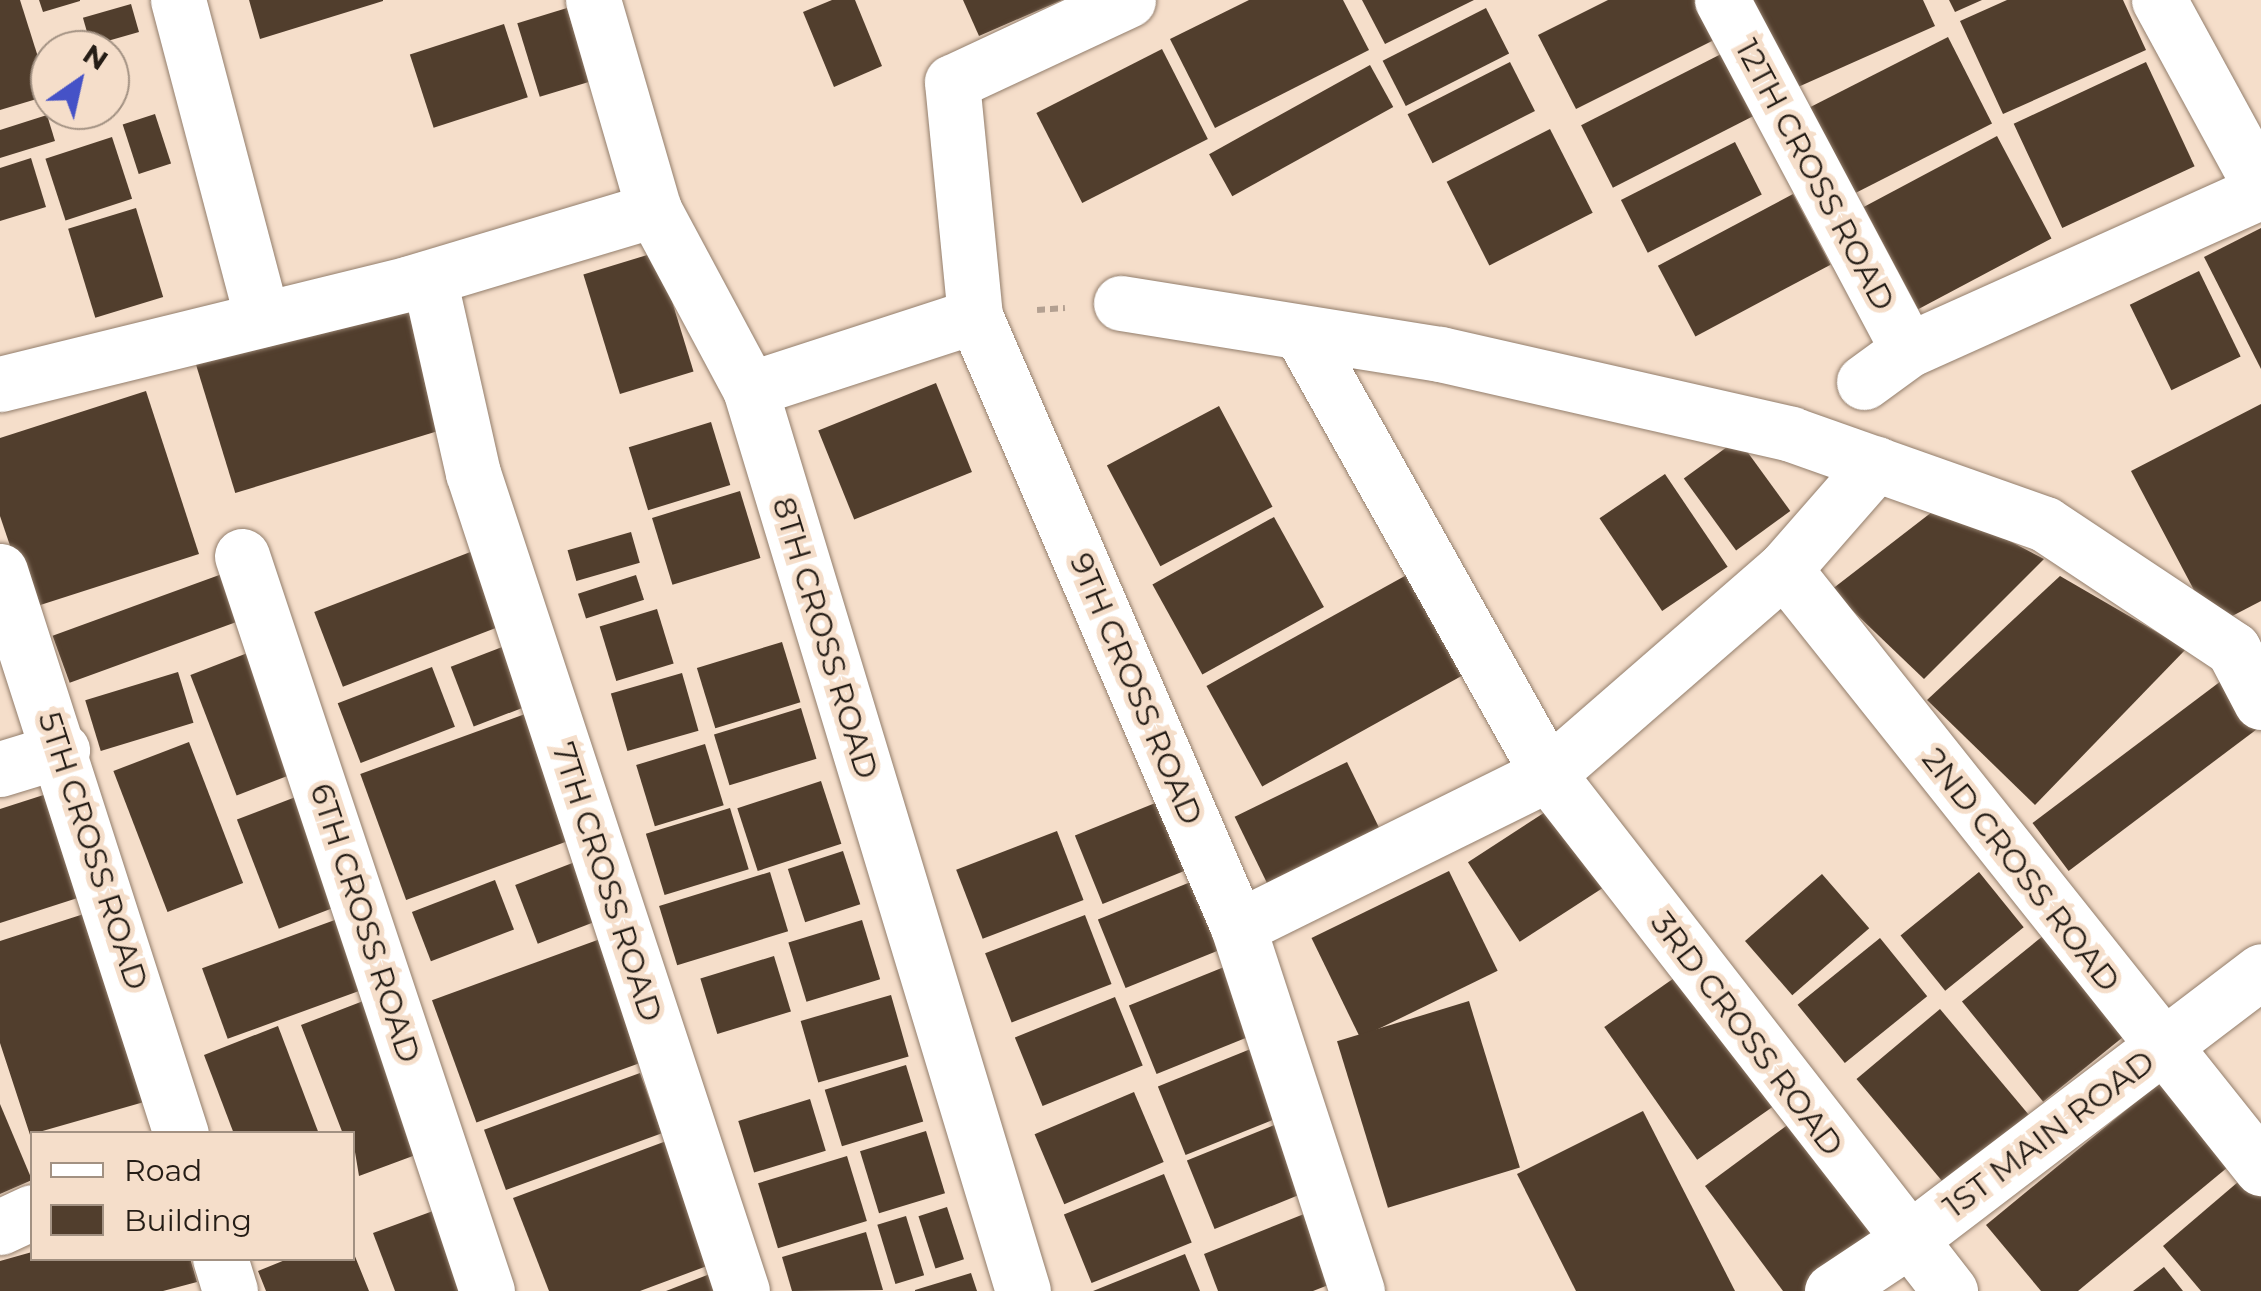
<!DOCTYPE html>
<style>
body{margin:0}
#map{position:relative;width:2261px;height:1291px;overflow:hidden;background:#f5deca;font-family:Montserrat,sans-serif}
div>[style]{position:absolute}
.building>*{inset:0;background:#513e2d;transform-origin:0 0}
.path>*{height:6px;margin-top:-3px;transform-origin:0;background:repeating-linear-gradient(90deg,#b3a091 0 8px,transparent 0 13px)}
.roads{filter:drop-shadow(0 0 2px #937e6c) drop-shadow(0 0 2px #937e6c)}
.minor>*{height:55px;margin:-27.5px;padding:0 27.5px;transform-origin:27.5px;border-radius:27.5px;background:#fff}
.tertiary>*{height:55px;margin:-27.5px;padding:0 27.5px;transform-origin:27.5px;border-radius:27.5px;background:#fff}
span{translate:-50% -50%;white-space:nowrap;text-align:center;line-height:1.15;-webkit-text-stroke:10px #f5deca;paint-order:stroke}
.street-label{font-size:32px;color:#251d16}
.legend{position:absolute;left:30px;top:1131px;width:325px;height:130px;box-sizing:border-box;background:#f5deca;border:2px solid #a29182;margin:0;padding:12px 18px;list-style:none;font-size:30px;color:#251d16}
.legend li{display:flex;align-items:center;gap:20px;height:50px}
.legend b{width:50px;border:2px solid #a29182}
.north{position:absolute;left:30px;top:30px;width:100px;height:100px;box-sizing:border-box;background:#f5deca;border:2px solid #a29182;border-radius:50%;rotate:34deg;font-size:28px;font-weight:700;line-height:40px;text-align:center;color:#251d16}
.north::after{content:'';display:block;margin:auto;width:35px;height:45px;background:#4552c7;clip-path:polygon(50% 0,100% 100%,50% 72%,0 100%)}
</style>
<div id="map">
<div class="building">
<i style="clip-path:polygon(0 0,20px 0,50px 95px,0 110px)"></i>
<i style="clip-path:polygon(39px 0,80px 0,80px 1px,43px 12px)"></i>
<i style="clip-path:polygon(249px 0,383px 0,383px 1px,260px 39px)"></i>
<i style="clip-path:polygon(832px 0,855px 0,882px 66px,834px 87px,803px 12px)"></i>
<i style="clip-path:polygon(963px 0,1062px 0,979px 36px)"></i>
<i style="clip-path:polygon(1249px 0,1343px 0,1369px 50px,1215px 128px,1170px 39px)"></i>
<i style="clip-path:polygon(1362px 0,1474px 0,1385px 44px)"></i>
<i style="clip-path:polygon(1608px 0,1707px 0,1724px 35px,1576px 109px,1538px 35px)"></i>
<i style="clip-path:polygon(1748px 0,1923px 0,1935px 26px,1789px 91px)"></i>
<i style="clip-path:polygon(1949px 0,1982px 0,1955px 12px)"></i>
<i style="clip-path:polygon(2007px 0,2123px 0,2146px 50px,2003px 114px,1960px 21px)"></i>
<i style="left:131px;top:4px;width:29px;height:50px;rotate:74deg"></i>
<i style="left:567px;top:8px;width:77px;height:52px;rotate:73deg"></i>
<i style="left:1486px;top:8px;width:51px;height:116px;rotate:63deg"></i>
<i style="left:504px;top:24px;width:77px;height:99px;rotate:72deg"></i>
<i style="left:1948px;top:37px;width:97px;height:172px;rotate:63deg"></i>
<i style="left:1162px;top:49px;width:101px;height:141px;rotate:63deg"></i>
<i style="left:1729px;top:50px;width:70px;height:166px;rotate:63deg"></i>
<i style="left:1510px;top:62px;width:55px;height:115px;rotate:63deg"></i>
<i style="left:2146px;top:62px;width:115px;height:146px;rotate:65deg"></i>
<i style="left:1370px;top:65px;width:48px;height:184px;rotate:61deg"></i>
<i style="left:155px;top:114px;width:52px;height:34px;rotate:72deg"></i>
<i style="clip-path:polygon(47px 115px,55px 141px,0 158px,0 130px)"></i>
<i style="left:1550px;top:129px;width:94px;height:116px;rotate:63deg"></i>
<i style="left:1997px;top:136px;width:116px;height:151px;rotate:62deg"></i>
<i style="left:112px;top:137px;width:65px;height:70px;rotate:72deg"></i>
<i style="left:1735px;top:142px;width:59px;height:128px;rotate:63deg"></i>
<i style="clip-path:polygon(31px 158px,46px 207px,0 221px,0 168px)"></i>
<i style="left:1793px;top:194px;width:80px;height:153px;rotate:62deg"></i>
<i style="left:136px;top:208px;width:93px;height:71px;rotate:73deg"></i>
<i style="clip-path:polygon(2261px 228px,2261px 369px,2204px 257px)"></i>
<i style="left:657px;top:252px;width:125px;height:77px;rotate:73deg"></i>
<i style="left:2199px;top:271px;width:95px;height:77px;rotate:64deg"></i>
<i style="left:414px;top:291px;width:141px;height:230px;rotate:73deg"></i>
<i style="left:936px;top:383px;width:96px;height:127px;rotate:68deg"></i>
<i style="clip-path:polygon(146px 391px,199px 554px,31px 608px,0 516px,0 438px)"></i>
<i style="clip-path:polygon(2261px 404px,2261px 601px,2213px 626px,2131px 471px)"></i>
<i style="left:1219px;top:406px;width:114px;height:127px;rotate:62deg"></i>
<i style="left:711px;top:422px;width:66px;height:86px;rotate:73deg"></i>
<i style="left:1738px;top:439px;width:89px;height:67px;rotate:54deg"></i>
<i style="left:1665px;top:474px;width:112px;height:79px;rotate:56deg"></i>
<i style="left:740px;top:491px;width:70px;height:92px;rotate:73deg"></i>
<i style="clip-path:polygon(1941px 505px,2044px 559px,1924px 679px,1831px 590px)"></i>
<i style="left:1274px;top:517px;width:103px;height:139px;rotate:61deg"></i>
<i style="left:631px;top:532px;width:32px;height:66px;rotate:74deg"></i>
<i style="left:486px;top:546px;width:80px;height:184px;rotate:69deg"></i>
<i style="left:233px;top:570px;width:50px;height:192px;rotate:70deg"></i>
<i style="left:1412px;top:572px;width:115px;height:235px;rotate:61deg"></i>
<i style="left:636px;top:575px;width:26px;height:61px;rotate:72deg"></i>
<i style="clip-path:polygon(2060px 576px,2186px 649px,2035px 805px,1927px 700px)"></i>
<i style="left:657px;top:609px;width:57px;height:60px;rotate:73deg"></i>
<i style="left:518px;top:641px;width:64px;height:72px;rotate:69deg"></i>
<i style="left:782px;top:642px;width:63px;height:89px;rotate:73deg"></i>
<i style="left:266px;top:646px;width:129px;height:81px;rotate:69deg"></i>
<i style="left:432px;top:667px;width:64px;height:101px;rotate:69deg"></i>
<i style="left:178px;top:672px;width:53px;height:97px;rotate:73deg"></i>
<i style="left:682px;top:673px;width:60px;height:74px;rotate:74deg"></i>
<i style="left:2221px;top:681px;width:60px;height:236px;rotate:53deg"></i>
<i style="left:801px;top:708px;width:53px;height:91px;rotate:73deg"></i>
<i style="left:536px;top:710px;width:134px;height:187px;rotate:70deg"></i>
<i style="left:189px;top:742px;width:151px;height:81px;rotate:69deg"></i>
<i style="left:705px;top:744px;width:64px;height:72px;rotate:73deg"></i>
<i style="left:1347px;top:762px;width:93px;height:125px;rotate:64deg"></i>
<i style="left:821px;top:781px;width:66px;height:88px;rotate:72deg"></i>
<i style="clip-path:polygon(59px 790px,93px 893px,0 923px,0 809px)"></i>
<i style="left:306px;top:793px;width:117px;height:74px;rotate:69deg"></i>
<i style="left:1175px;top:795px;width:74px;height:108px;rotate:68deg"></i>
<i style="left:1556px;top:805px;width:95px;height:105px;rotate:57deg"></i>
<i style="left:730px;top:808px;width:64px;height:88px;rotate:73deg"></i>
<i style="left:1057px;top:831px;width:74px;height:108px;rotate:69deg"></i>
<i style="left:843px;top:851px;width:56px;height:58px;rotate:72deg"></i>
<i style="left:588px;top:857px;width:63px;height:78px;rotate:69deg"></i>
<i style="left:1449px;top:871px;width:111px;height:153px;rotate:64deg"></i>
<i style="left:770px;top:872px;width:62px;height:116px;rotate:73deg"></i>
<i style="left:1979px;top:872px;width:71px;height:101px;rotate:51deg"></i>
<i style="left:1822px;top:874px;width:72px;height:102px;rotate:49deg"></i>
<i style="left:1198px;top:879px;width:74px;height:108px;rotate:68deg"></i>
<i style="left:495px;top:880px;width:53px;height:89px;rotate:69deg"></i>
<i style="clip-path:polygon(90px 912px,151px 1100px,32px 1134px,32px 1141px,0 1043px,0 941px)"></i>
<i style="left:1085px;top:915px;width:74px;height:107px;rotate:69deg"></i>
<i style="left:343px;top:917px;width:75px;height:150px;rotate:70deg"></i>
<i style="left:862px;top:920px;width:62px;height:77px;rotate:73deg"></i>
<i style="left:2049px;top:931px;width:129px;height:112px;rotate:51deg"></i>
<i style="left:603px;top:938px;width:130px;height:182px;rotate:70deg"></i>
<i style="left:1880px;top:938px;width:75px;height:106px;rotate:51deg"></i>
<i style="left:774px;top:956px;width:58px;height:77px;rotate:73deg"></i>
<i style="left:1229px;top:965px;width:74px;height:108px;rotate:68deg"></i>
<i style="left:1687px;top:969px;width:162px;height:101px;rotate:55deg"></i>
<i style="left:891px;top:995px;width:64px;height:94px;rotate:74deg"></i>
<i style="left:1115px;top:997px;width:74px;height:108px;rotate:68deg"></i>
<i style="clip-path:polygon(371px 998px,429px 1150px,359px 1176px,352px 1134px,343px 1134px,301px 1025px)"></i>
<i style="left:1469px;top:1001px;width:174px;height:138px;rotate:73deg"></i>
<i style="left:1940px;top:1009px;width:156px;height:109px;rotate:50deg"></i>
<i style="clip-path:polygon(278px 1026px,319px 1134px,234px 1134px,204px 1055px)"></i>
<i style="left:1258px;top:1046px;width:74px;height:108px;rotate:68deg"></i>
<i style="left:906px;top:1065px;width:59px;height:85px;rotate:73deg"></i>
<i style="left:640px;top:1073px;width:64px;height:166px;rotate:70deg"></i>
<i style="clip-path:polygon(2165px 1078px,2234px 1162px,2078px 1291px,2041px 1291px,1986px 1225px)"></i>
<i style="left:1134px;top:1092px;width:76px;height:108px;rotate:67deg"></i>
<i style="left:810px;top:1099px;width:54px;height:75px;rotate:73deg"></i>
<i style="clip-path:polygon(0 1104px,32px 1180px,0 1194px)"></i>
<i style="clip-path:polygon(1643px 1111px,1735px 1291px,1576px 1291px,1517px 1174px)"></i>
<i style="clip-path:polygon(1801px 1115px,1887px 1230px,1805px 1291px,1783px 1291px,1705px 1186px)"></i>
<i style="left:1287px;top:1120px;width:74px;height:108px;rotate:68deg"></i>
<i style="left:926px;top:1131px;width:65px;height:69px;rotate:73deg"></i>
<i style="clip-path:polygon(669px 1140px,715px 1263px,640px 1291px,549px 1291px,513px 1198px)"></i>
<i style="left:847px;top:1156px;width:68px;height:93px;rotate:73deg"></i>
<i style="left:1164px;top:1174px;width:74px;height:108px;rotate:68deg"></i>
<i style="clip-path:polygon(2245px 1176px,2261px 1195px,2261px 1291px,2201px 1291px,2163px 1246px)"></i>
<i style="left:947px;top:1207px;width:55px;height:30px;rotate:72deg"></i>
<i style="clip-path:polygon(433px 1211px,464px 1291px,395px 1291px,373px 1233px)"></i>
<i style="clip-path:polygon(1304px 1214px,1331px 1284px,1313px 1291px,1218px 1291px,1204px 1254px)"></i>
<i style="left:906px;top:1216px;width:62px;height:30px;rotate:73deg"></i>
<i style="clip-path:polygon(866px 1232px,883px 1290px,792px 1291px,782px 1257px)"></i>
<i style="clip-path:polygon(352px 1249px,369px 1291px,266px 1291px,258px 1271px,290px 1258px,352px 1258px)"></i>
<i style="clip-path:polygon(32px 1252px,32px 1258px,190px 1258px,197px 1282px,163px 1291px,0 1291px,0 1261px)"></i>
<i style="clip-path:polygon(1185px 1254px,1200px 1291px,1093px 1291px)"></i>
<i style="clip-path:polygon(2164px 1267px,2183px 1291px,2133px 1291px)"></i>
<i style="clip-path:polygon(715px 1272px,722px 1291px,666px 1291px)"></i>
<i style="clip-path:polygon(971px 1273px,977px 1291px,915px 1291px,915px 1290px)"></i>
</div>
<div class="path">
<i style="left:1037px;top:310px;width:28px;rotate:-4deg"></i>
</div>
<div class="roads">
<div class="minor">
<i style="left:178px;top:0;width:330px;rotate:75.2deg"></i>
<i style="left:593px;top:0;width:219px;rotate:73.8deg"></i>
<i style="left:654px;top:210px;width:203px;rotate:61.8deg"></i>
<i style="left:750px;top:389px;width:942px;rotate:73.16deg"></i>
<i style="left:1722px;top:0;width:396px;rotate:62deg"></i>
<i style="left:2159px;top:0;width:213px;rotate:61.4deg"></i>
<i style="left:429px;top:278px;width:200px;rotate:77.3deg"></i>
<i style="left:473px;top:473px;width:861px;rotate:71.8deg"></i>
<i style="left:1121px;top:303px;width:323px;rotate:9.1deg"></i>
<i style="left:1440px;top:354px;width:360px;rotate:12.8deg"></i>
<i style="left:1791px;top:434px;width:269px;rotate:19.5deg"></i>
<i style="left:2045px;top:524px;width:226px;rotate:33.6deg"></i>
<i style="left:2233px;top:649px;width:60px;rotate:62.2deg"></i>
<i style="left:1301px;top:333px;width:505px;rotate:60.75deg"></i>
<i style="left:1548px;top:774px;width:655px;rotate:52.13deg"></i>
<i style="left:1864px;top:382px;width:54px;rotate:-36deg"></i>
<i style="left:1908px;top:350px;width:387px;rotate:-24.2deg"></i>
<i style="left:0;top:384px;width:422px;rotate:-13.8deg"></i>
<i style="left:410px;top:283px;width:255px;rotate:-16.7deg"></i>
<i style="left:750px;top:389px;width:237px;rotate:-18deg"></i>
<i style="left:242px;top:556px;width:775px;rotate:71.57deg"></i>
<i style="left:1784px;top:569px;width:766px;rotate:51.47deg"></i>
<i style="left:0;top:571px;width:591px;rotate:72.18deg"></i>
<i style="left:0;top:769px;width:65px;rotate:-17deg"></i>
<i style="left:1238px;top:927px;width:346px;rotate:-26.3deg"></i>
<i style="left:1548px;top:774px;width:313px;rotate:-41deg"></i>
<i style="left:1784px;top:569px;width:140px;rotate:-48.8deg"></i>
<i style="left:0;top:1227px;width:35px;rotate:-25deg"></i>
<i style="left:220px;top:1258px;width:34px;rotate:73deg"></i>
<i style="left:1832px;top:1291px;width:90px;rotate:-33.7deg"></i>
<i style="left:1907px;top:1241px;width:445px;rotate:-37.3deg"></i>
</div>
<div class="tertiary">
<i style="left:1128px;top:0;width:194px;rotate:155deg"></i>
<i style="left:952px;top:82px;width:235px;rotate:84.4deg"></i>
<i style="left:975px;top:316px;width:665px;rotate:66.71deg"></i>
<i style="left:1238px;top:927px;width:383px;rotate:71.9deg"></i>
</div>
</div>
<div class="street-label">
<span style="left:1815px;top:175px;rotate:62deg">12TH CROSS ROAD</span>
<span style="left:825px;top:638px;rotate:73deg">8TH CROSS ROAD</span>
<span style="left:1136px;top:689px;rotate:67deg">9TH CROSS ROAD</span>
<span style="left:93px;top:851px;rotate:72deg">5TH CROSS ROAD</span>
<span style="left:2021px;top:870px;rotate:52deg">2ND CROSS ROAD</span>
<span style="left:607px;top:882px;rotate:72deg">7TH CROSS ROAD</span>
<span style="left:365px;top:923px;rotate:72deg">6TH CROSS ROAD</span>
<span style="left:1747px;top:1034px;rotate:53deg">3RD CROSS ROAD</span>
<span style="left:2049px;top:1134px;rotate:-37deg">1ST MAIN ROAD</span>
</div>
<ul class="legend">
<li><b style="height:12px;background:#fff"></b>Road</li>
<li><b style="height:28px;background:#513e2d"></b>Building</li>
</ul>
<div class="north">N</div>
</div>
